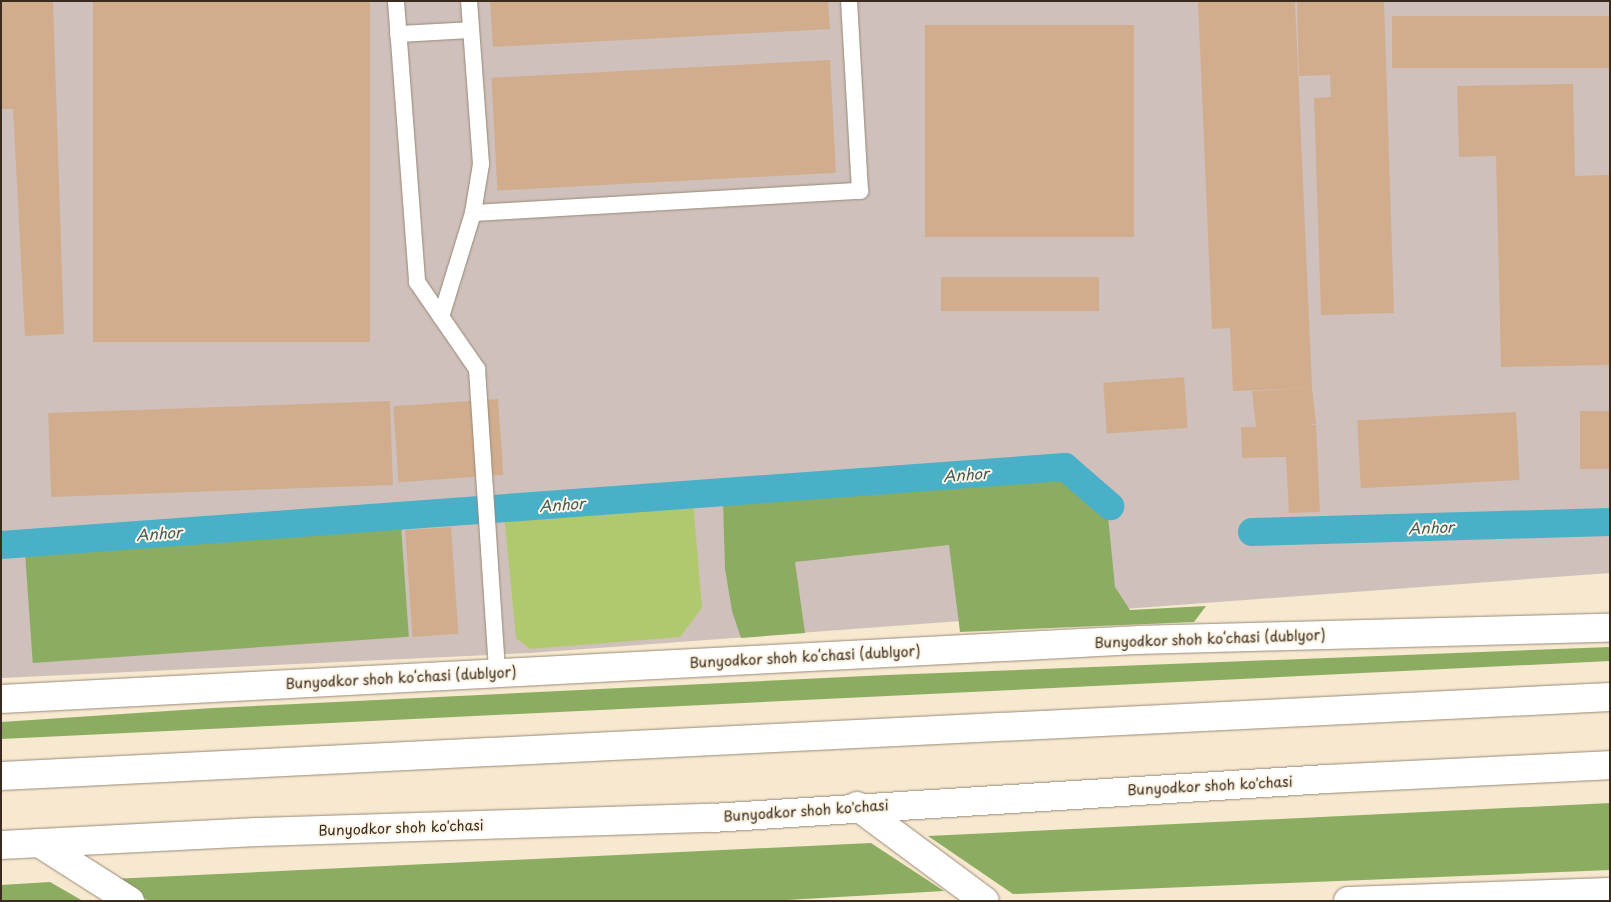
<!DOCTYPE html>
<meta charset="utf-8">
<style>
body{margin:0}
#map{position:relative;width:1611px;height:902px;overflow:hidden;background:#f7e8d0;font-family:"Playpen Sans",sans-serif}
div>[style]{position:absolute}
.industrial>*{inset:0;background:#cfc0bb}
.green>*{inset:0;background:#b1c96e}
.forest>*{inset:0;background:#8cad61;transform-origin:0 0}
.canal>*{height:28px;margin:-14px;padding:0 14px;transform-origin:14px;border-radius:14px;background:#49b0c8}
.building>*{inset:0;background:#d1ad8d;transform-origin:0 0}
.roads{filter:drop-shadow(0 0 1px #998977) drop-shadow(0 0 1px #998977)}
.lane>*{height:16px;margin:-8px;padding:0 8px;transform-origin:8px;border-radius:8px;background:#fff}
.secondary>*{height:28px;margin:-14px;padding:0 14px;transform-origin:14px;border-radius:14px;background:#fff}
.primary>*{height:28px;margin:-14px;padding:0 14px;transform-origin:14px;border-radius:14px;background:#fff}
span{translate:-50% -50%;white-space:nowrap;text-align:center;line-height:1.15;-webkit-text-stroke:4px #fcf5e5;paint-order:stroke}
.street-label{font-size:14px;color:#3b2a1e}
.water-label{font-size:15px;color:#40595a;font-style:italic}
.frame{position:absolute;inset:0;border:2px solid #3b2a1e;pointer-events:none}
</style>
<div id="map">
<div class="industrial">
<i style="clip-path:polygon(1px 1px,1610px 1px,1610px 573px,530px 653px,1px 678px)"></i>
</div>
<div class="green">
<i style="clip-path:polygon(693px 501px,702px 608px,680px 637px,530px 649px,516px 638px,504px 514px)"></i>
</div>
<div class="forest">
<i style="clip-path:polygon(1061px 480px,1108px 516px,1115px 587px,1130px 610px,1206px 606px,1194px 622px,960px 632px,949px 545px,795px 562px,805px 633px,741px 638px,732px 611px,725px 569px,723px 500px)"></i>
<i style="left:401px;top:525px;width:112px;height:377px;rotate:86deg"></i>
<i style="clip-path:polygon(1610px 647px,1610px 661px,1px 739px,1px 722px,213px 708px,887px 675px)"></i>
<i style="clip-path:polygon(1610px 803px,1610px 870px,1013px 894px,928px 836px)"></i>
<i style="clip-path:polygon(871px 843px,944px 891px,769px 901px,149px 901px,112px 879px)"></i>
<i style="clip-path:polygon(50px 882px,83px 901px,1px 901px,1px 885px)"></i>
</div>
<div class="canal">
<i style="left:1252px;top:532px;width:358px;rotate:-1.6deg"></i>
<i style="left:1px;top:545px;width:1067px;rotate:-4.19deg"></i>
<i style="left:1065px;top:467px;width:60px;rotate:40.9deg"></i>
</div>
<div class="building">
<i style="clip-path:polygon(1px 1px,53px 1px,64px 334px,25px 336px,13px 109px,1px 109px)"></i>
<i style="left:93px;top:1px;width:277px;height:341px"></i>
<i style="clip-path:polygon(490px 1px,828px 1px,830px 29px,493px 47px)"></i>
<i style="clip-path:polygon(1198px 1px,1295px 1px,1312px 388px,1233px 391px,1230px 328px,1212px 329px)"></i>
<i style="clip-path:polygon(1297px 1px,1384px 1px,1394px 313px,1321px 315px,1314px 98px,1331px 97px,1330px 75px,1299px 76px)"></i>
<i style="left:1610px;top:16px;width:52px;height:218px;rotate:90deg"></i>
<i style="left:925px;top:25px;width:209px;height:212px"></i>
<i style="left:830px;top:60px;width:113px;height:339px;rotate:87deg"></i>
<i style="clip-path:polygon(1573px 84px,1575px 176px,1610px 175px,1610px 365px,1501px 367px,1496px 156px,1459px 157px,1457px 86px)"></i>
<i style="left:941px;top:277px;width:158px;height:34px"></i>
<i style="left:1184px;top:377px;width:51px;height:81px;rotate:86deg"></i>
<i style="clip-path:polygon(1312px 388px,1316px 424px,1308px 425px,1316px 425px,1320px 512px,1289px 513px,1286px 457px,1242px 458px,1241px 427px,1256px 427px,1252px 391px)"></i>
<i style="left:498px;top:399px;width:76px;height:105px;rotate:86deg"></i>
<i style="left:390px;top:401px;width:84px;height:342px;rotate:88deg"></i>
<i style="left:1580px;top:411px;width:30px;height:58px"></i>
<i style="left:1516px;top:412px;width:68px;height:159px;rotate:87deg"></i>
<i style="left:451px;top:527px;width:107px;height:46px;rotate:86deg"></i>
</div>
<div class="roads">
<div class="lane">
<i style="left:396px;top:1px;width:282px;rotate:85.7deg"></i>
<i style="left:417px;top:282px;width:106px;rotate:55.4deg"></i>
<i style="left:477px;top:369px;width:305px;rotate:86.2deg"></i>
<i style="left:398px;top:34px;width:73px;rotate:-3.1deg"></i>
<i style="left:473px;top:213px;width:388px;rotate:-3.3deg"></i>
<i style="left:860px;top:191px;width:190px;rotate:-93.3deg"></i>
<i style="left:441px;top:317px;width:109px;rotate:-72.9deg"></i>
<i style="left:473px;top:213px;width:50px;rotate:-80.7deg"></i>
<i style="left:481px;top:164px;width:163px;rotate:-94.2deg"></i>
</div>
<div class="secondary">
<i style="left:1px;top:699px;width:1141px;rotate:-2.97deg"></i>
<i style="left:1140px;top:640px;width:470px;rotate:-1.5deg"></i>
<i style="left:1348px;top:901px;width:262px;rotate:-2deg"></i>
</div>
<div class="primary">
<i style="left:1px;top:776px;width:1611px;rotate:-2.81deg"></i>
<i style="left:857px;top:806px;width:159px;rotate:36.6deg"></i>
<i style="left:39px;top:843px;width:108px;rotate:32.5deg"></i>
<i style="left:1px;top:845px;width:256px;rotate:-2.9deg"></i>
<i style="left:257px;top:832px;width:455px;rotate:-1.8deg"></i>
<i style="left:712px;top:818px;width:615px;rotate:-3.63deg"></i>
<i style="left:1326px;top:779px;width:284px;rotate:-2.8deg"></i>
</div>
</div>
<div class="street-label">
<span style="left:1210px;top:639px;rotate:-2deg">Bunyodkor shoh koʻchasi (dublyor)</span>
<span style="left:805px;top:657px;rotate:-3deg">Bunyodkor shoh koʻchasi (dublyor)</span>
<span style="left:401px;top:678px;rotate:-3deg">Bunyodkor shoh koʻchasi (dublyor)</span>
<span style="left:1210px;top:786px;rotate:-3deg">Bunyodkor shoh ko'chasi</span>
<span style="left:806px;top:811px;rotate:-4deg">Bunyodkor shoh ko'chasi</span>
<span style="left:401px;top:828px;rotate:-2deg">Bunyodkor shoh ko'chasi</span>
</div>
<div class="water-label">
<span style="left:966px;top:474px;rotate:-4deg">Anhor</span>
<span style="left:562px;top:504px;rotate:-4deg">Anhor</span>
<span style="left:1431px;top:527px;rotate:-2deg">Anhor</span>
<span style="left:159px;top:533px;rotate:-4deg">Anhor</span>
</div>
<div class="frame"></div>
</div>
